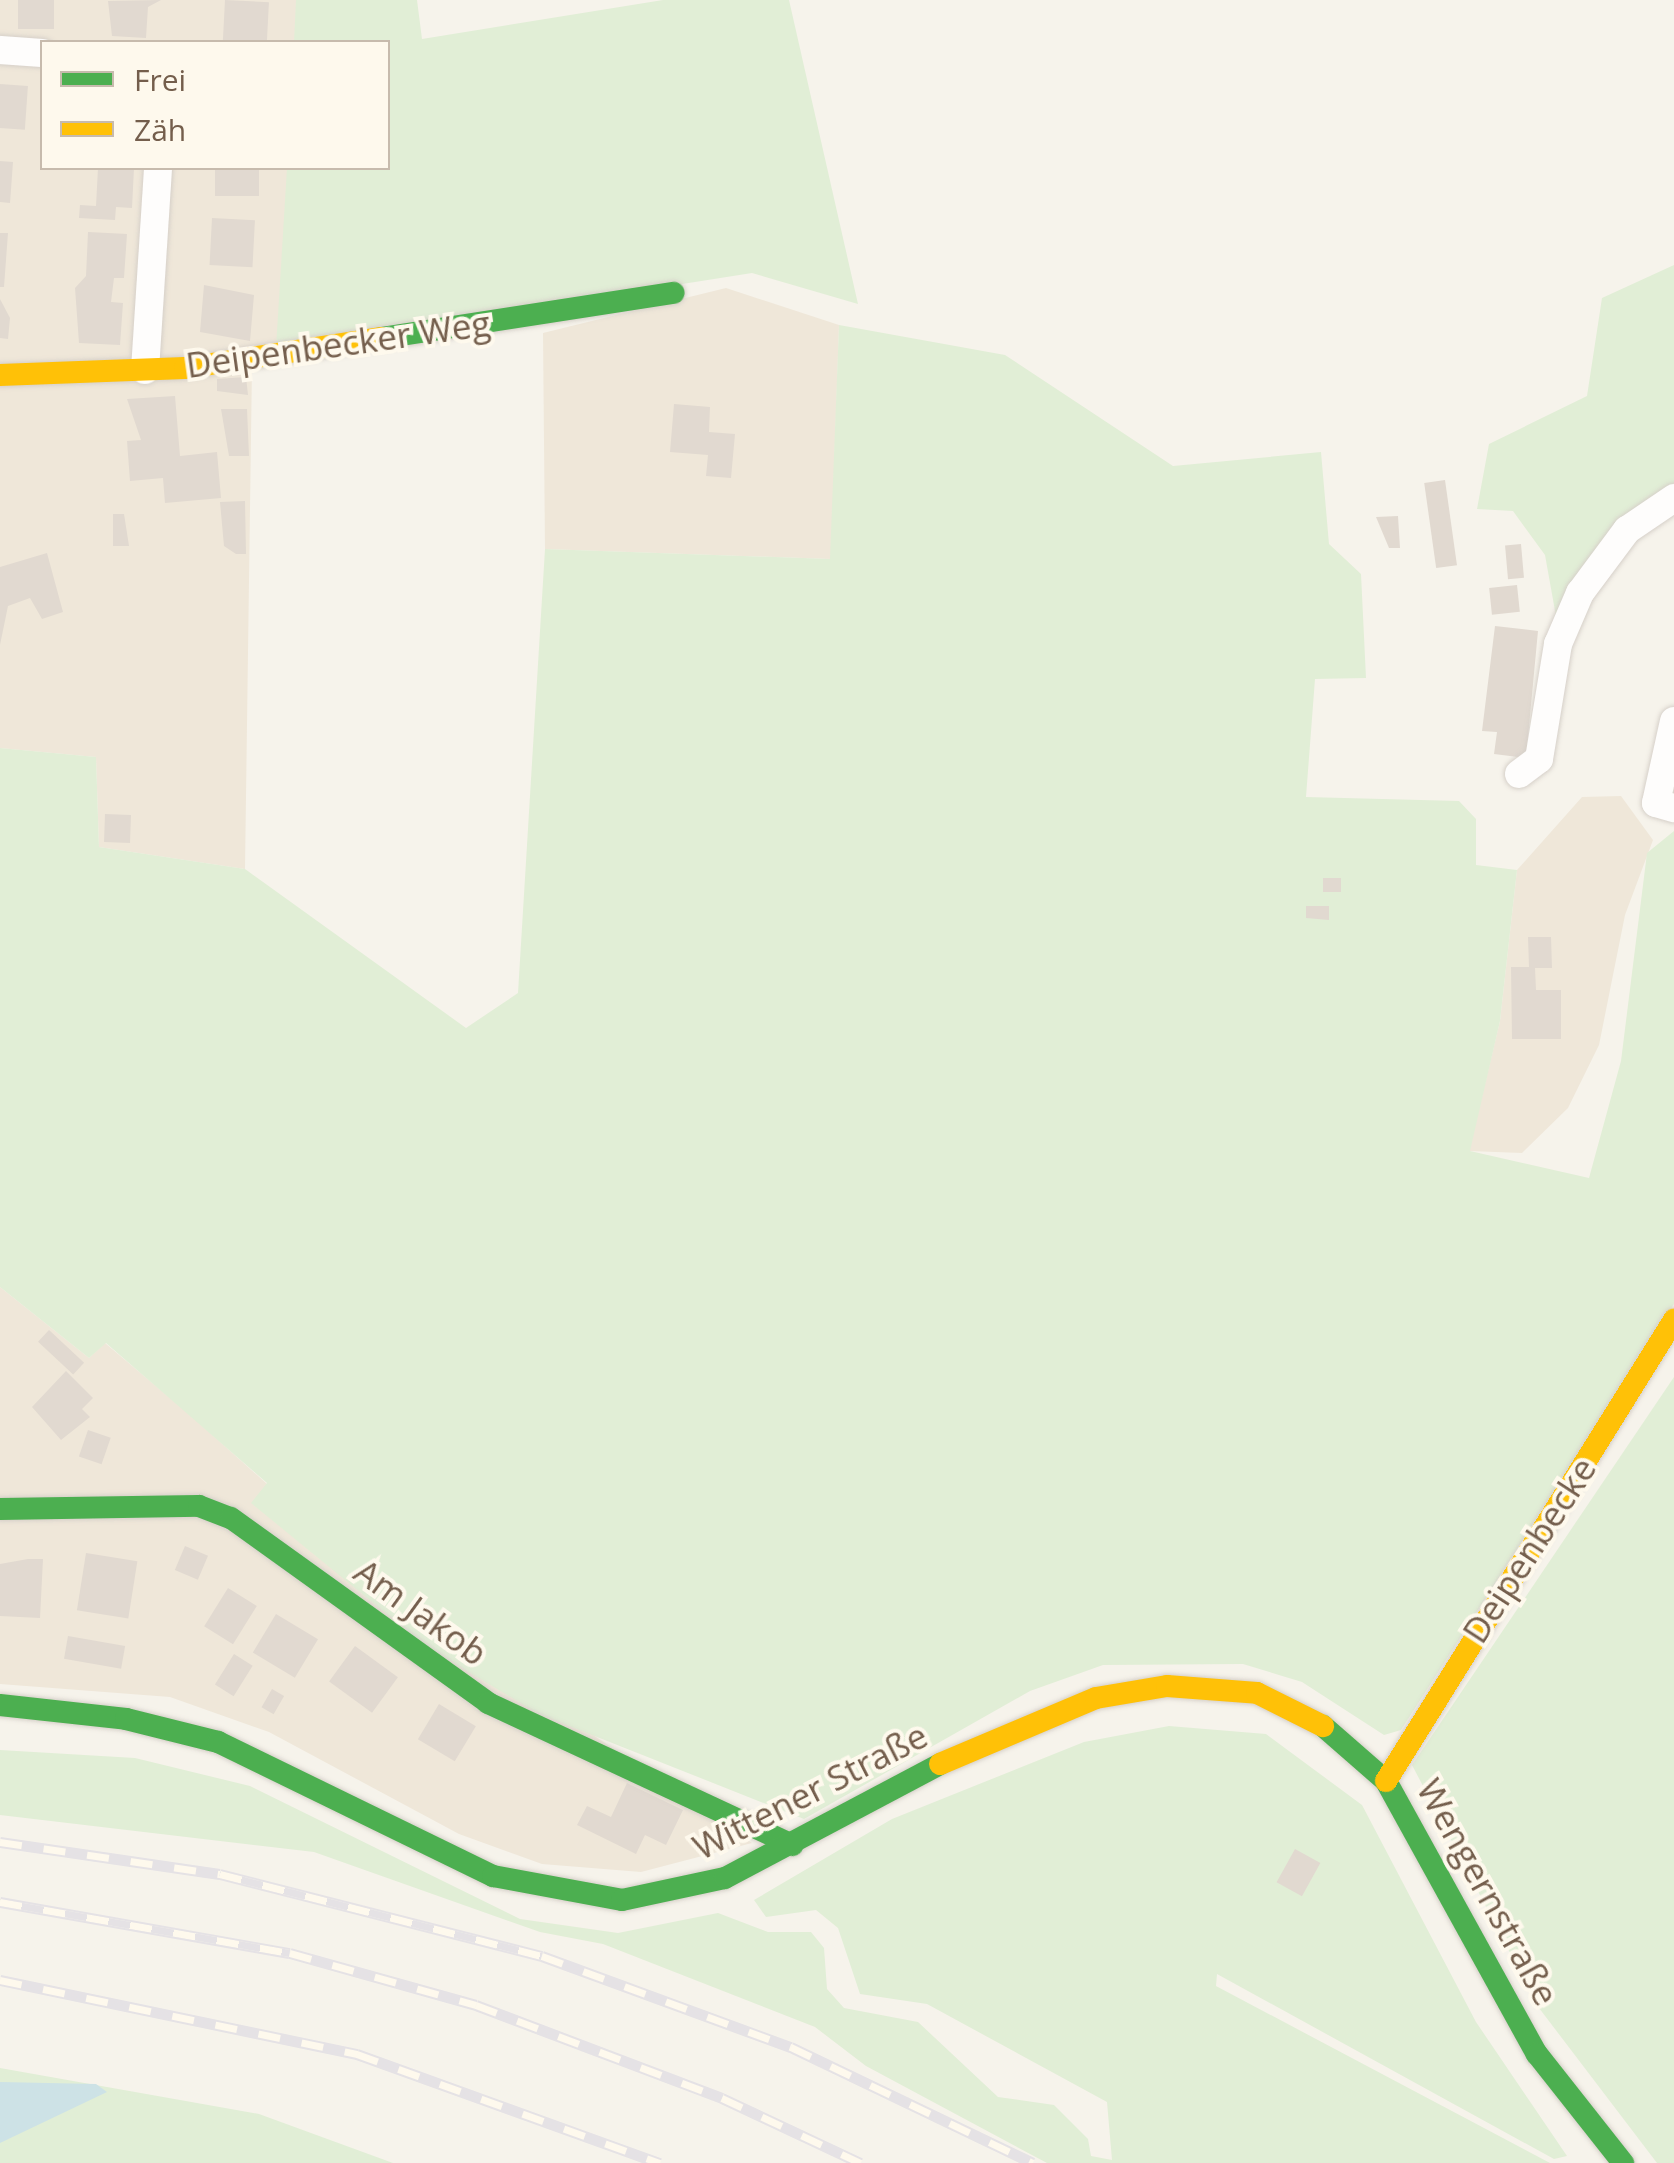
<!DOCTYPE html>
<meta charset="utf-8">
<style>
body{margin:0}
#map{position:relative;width:1674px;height:2163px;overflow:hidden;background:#f6f3eb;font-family:"Open Sans",sans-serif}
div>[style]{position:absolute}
.residential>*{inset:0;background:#efe7d9}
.green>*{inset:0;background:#e1eed6}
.water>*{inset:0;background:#cde2e6}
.building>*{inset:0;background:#e1d9d0;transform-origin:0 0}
.roads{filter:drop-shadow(0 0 2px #d6d0c9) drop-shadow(0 0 2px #d6d0c9)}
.street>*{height:28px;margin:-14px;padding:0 14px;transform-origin:14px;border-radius:14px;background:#fefdfc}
.fast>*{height:22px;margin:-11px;padding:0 11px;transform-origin:11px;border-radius:11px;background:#4caf50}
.slow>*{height:22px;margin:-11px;padding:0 11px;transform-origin:11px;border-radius:11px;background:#ffc107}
.rail>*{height:11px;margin-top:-5.5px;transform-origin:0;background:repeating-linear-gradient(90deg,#fef9ed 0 22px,#e5e2e5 0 44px);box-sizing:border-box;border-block:2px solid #e5e2e5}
span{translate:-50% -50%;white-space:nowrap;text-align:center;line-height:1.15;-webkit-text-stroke:8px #fef9ed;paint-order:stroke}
.street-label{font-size:35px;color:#745e4c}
.legend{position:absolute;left:40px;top:40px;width:350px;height:130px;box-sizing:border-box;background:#fef9ed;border:2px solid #c7bbad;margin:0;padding:12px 18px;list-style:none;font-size:30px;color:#745e4c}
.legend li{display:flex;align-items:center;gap:20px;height:50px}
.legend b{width:50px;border:2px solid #c7bbad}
</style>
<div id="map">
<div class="residential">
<i style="clip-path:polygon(0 0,417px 0,388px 42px,42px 42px,42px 168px,377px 168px,365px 336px,252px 365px,245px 869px,99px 847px,96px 757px,0 748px)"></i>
<i style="clip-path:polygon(726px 288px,839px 325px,831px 559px,545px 549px,543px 333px)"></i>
<i style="clip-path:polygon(1621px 796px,1653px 840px,1625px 915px,1599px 1045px,1568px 1108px,1522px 1153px,1469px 1151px,1500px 1021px,1517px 870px,1582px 797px)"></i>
<i style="clip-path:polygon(0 1287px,89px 1358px,105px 1343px,189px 1414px,267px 1484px,252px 1503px,752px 1843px,641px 1872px,542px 1864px,459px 1834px,269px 1732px,170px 1697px,0 1684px)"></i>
</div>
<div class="green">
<i style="clip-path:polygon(296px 0,417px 0,422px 39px,663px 0,789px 0,858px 304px,752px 273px,276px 348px,287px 168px,388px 168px,388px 42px,294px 42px)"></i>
<i style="clip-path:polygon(1674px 265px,1674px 483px,1624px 519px,1557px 622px,1545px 555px,1513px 511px,1477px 509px,1489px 444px,1587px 396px,1602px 298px)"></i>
<i style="clip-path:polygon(839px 325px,1005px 355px,1173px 466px,1321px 452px,1329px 544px,1361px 574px,1366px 678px,1315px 679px,1306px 797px,1459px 801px,1476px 819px,1476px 865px,1517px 870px,1500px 1021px,1470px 1151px,1589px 1178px,1621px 1061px,1647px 853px,1674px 831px,1674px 1304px,1401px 1730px,1384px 1735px,1302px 1682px,1243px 1664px,1103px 1665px,1030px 1691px,804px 1819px,539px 1714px,427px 1647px,251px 1503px,267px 1483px,106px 1343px,89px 1358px,0 1287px,0 748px,96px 757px,99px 847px,245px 869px,466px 1028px,518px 993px,545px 549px,830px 559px)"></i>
<i style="clip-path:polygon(1674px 1377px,1674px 2163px,1657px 2163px,1539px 2008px,1412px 1765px)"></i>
<i style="clip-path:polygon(1169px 1726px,1266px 1734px,1362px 1805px,1476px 2022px,1567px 2156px,1554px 2159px,1217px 1974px,1216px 1986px,1550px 2163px,1047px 2163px,866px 2066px,815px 2027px,603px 1944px,540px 1932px,314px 1852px,0 1815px,0 1750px,135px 1758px,250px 1786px,520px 1919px,618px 1933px,718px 1913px,768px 1932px,811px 1932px,824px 1948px,827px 1989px,844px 2008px,918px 2022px,998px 2097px,1054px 2105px,1088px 2139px,1091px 2156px,1112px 2160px,1107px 2102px,927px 2004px,860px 1994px,838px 1928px,816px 1910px,766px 1917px,754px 1900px,892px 1819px,1084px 1742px)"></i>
<i style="clip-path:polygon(0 2068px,259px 2114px,393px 2163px,0 2163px)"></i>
</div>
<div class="water">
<i style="clip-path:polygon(0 2082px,96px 2084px,107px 2092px,0 2143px)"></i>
</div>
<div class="building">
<i style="left:18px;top:0;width:36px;height:29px"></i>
<i style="clip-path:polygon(161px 0,148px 7px,146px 38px,112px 36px,108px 1px)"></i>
<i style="left:225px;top:0;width:44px;height:42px;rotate:3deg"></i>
<i style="left:0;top:84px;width:28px;height:44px;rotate:4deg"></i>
<i style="clip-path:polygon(0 161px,13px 162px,10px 203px,0 202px)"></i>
<i style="clip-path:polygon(98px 168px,134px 168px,132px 208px,116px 207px,115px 220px,79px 218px,80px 205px,96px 206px)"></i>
<i style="left:215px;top:168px;width:44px;height:28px"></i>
<i style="left:212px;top:218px;width:43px;height:47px;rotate:3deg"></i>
<i style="clip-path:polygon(88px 232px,127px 234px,124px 278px,114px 278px,111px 302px,123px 303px,120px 345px,79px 343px,75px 288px,86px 276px)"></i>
<i style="clip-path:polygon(0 233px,8px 233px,4px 287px,0 287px)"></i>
<i style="clip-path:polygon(204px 285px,254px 295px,250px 341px,200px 332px)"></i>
<i style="clip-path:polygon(0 299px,10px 318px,8px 339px,0 338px)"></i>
<i style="clip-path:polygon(246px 377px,248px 395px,217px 391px,217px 379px)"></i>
<i style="clip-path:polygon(175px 396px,180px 456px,217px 452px,221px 498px,165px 503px,163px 478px,130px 481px,127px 441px,141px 440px,127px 399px)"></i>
<i style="clip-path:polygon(674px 404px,710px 407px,709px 432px,735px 434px,731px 478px,706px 476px,708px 455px,670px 452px)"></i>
<i style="clip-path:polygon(221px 409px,247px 409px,249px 456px,229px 456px)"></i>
<i style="left:1445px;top:480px;width:86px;height:21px;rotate:82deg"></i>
<i style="clip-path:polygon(245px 501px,246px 554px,236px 554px,224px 546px,220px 502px)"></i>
<i style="clip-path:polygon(113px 514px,124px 514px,129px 546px,113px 546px)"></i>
<i style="clip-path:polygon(1398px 516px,1400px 548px,1389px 548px,1376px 517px)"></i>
<i style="left:1521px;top:544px;width:34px;height:16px;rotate:85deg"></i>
<i style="clip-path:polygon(47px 553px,63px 612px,42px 619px,30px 598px,8px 606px,0 645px,0 567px)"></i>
<i style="left:1517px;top:585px;width:27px;height:28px;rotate:84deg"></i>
<i style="clip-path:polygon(1495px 626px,1538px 631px,1526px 758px,1494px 754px,1497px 732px,1482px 731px)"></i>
<i style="left:105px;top:814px;width:26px;height:28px;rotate:2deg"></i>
<i style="left:1341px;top:878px;width:14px;height:18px;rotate:90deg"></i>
<i style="clip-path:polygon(1306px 906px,1329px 906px,1329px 920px,1306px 918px)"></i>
<i style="clip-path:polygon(1528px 937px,1551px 937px,1552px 968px,1535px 968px,1536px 990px,1561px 990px,1561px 1039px,1512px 1039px,1511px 967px,1529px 967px)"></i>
<i style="left:49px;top:1330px;width:48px;height:16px;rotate:43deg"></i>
<i style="clip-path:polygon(66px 1371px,93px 1398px,82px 1409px,90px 1417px,61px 1440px,32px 1407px)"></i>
<i style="left:88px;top:1430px;width:24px;height:28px;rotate:19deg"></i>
<i style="left:185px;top:1546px;width:25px;height:26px;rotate:23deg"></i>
<i style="left:86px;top:1553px;width:52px;height:58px;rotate:9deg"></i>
<i style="clip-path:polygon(28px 1559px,43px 1559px,40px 1618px,0 1616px,0 1564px)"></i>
<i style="left:228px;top:1588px;width:34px;height:45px;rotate:32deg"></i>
<i style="left:276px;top:1614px;width:49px;height:45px;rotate:31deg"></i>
<i style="left:68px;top:1636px;width:58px;height:23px;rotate:10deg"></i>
<i style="left:355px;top:1646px;width:53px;height:44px;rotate:36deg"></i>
<i style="left:234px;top:1654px;width:22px;height:36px;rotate:32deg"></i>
<i style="left:272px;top:1689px;width:14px;height:21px;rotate:30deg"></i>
<i style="left:439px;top:1704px;width:43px;height:41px;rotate:31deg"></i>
<i style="clip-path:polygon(627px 1783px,683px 1810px,666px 1845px,645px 1835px,636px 1854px,577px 1825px,587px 1806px,611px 1817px)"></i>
<i style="left:1295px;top:1849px;width:29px;height:38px;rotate:29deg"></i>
</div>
<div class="roads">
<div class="street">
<i style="left:0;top:50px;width:42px;rotate:4.1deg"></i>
<i style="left:145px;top:370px;width:202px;rotate:-86.3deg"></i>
<i style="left:1674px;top:721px;width:84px;rotate:102.4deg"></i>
<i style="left:1656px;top:803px;width:19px;rotate:16deg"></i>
<i style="left:1519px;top:774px;width:25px;rotate:-37deg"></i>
<i style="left:1539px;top:759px;width:117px;rotate:-80.6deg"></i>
<i style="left:1558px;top:644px;width:56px;rotate:-66.7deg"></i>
<i style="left:1580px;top:593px;width:79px;rotate:-53.3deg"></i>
<i style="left:1627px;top:530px;width:57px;rotate:-34.2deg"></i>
</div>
<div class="fast">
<i style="left:382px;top:338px;width:295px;rotate:-8.8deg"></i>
<i style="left:0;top:1509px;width:199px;rotate:-0.9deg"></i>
<i style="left:199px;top:1506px;width:34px;rotate:21deg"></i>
<i style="left:231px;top:1518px;width:317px;rotate:35.7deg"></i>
<i style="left:488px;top:1703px;width:336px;rotate:25deg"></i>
<i style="left:0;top:1705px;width:127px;rotate:6.3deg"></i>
<i style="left:126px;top:1719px;width:95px;rotate:14deg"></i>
<i style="left:218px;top:1742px;width:306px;rotate:26deg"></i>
<i style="left:493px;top:1876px;width:131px;rotate:10.5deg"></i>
<i style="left:622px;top:1900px;width:105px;rotate:-12.1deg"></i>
<i style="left:725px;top:1878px;width:243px;rotate:-27.9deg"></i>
<i style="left:1323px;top:1726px;width:84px;rotate:41.1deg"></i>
<i style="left:1386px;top:1781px;width:312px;rotate:61.1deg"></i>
<i style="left:1537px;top:2054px;width:139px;rotate:51.7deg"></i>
</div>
<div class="slow">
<i style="left:0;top:375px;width:185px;rotate:-2.2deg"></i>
<i style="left:185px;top:368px;width:199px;rotate:-8.7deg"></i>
<i style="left:940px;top:1764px;width:169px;rotate:-22.9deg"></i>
<i style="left:1096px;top:1698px;width:72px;rotate:-9.6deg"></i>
<i style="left:1167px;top:1686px;width:90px;rotate:4.4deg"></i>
<i style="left:1257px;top:1693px;width:74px;rotate:26.6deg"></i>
<i style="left:1386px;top:1781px;width:544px;rotate:-58.01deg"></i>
</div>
</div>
<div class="rail">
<i style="left:0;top:1842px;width:222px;rotate:8.3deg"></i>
<i style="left:220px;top:1874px;width:332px;rotate:14.3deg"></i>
<i style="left:542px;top:1956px;width:265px;rotate:20.1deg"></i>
<i style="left:791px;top:2047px;width:268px;rotate:25.6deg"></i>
<i style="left:0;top:1902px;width:294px;rotate:10deg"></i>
<i style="left:290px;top:1953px;width:193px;rotate:15.6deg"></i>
<i style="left:476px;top:2005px;width:263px;rotate:20.7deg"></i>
<i style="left:722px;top:2098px;width:153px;rotate:25.1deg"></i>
<i style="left:0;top:1980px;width:365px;rotate:11.7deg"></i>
<i style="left:357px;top:2054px;width:322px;rotate:19.8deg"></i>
</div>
<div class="street-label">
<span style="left:338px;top:344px;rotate:-8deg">Deipenbecker Weg</span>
<span style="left:1529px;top:1550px;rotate:-57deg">Deipenbecke</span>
<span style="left:421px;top:1612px;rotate:36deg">Am Jakob</span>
<span style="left:810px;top:1791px;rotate:-27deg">Wittener Straße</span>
<span style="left:1488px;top:1892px;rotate:61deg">Wengernstraße</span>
</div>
<ul class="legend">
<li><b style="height:12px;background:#4caf50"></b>Frei</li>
<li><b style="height:12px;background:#ffc107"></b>Zäh</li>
</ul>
</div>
